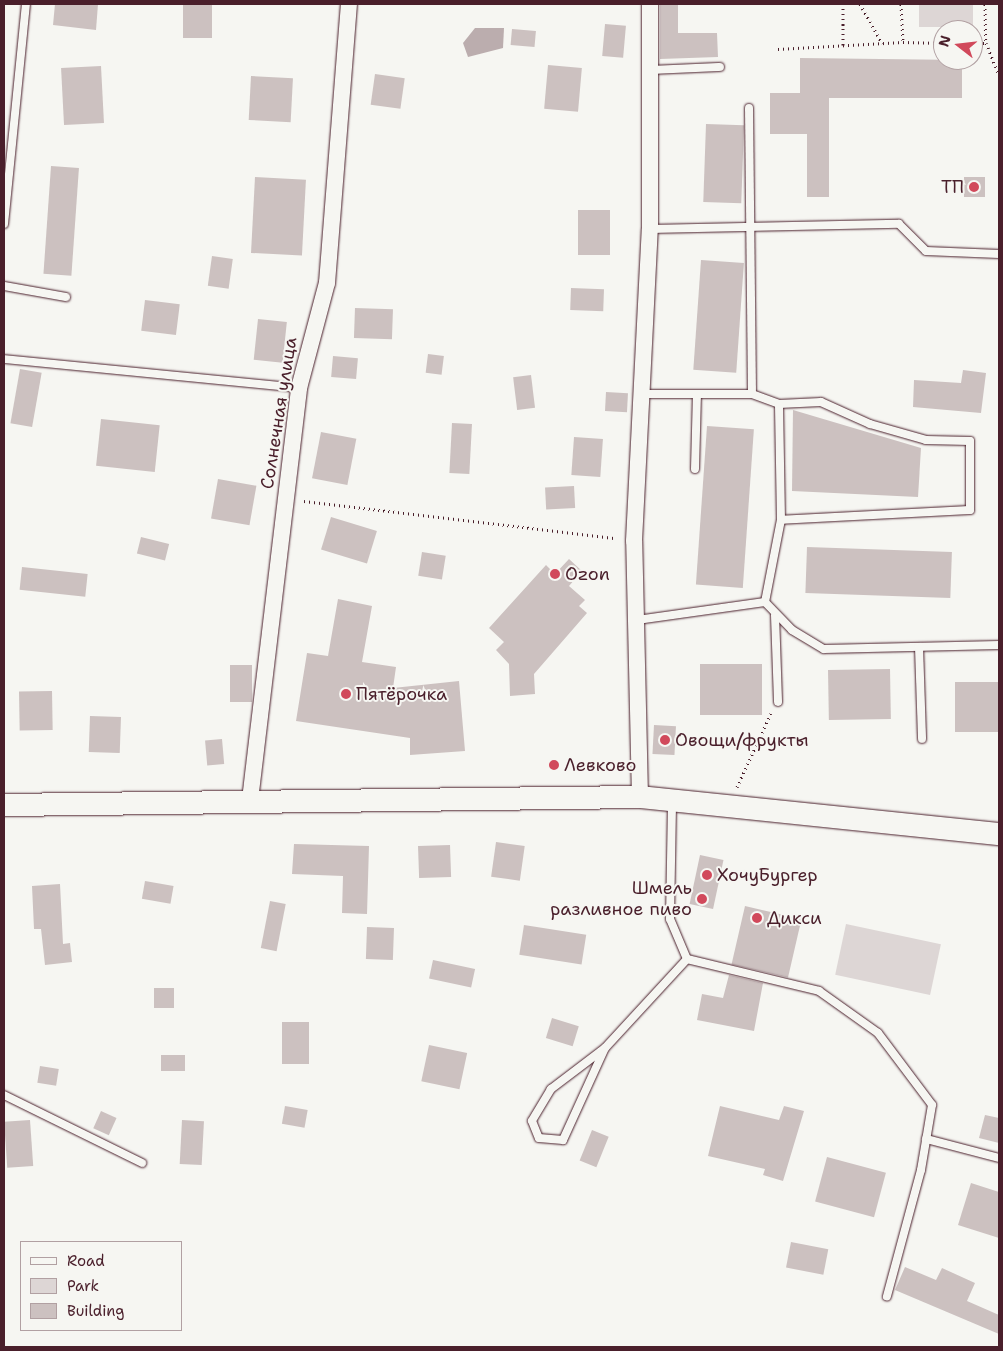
<!DOCTYPE html>
<meta charset="utf-8">
<style>
body{margin:0}
#map{position:relative;width:1003px;height:1351px;overflow:hidden;background:#f6f6f2;font-family:"Shantell Sans",sans-serif}
div>[style]{position:absolute}
.green>*{inset:0;background:#ddd6d5;transform-origin:0 0}
.water>*{inset:0;background:#bbadae}
.building>*{inset:0;background:#ccc1c0;transform-origin:0 0}
.path>*{height:3px;margin-top:-1.5px;transform-origin:0;background:repeating-linear-gradient(90deg,#4a1f2b 0 1px,transparent 0 5px)}
.roads{filter:drop-shadow(0 0 1px #4a1f2b) drop-shadow(0 0 1px #4a1f2b)}
.lane>*{height:8px;margin:-4px;padding:0 4px;transform-origin:4px;border-radius:4px;background:#f6f6f2}
.street>*{height:16px;margin:-8px;padding:0 8px;transform-origin:8px;border-radius:8px;background:#f6f6f2}
.secondary>*{height:22px;margin:-11px;padding:0 11px;transform-origin:11px;border-radius:11px;background:#f6f6f2}
.dots>*{width:14px;height:14px;translate:-50% -50%;box-sizing:border-box;border:2px solid #f6f6f2;border-radius:50%}
span{translate:-50% -50%;white-space:nowrap;text-align:center;line-height:1.15;-webkit-text-stroke:4px #f6f6f2;paint-order:stroke}
.poi-label{font-size:18px;color:#4a1f2b}
.right{translate:-100% -50%;text-align:right}
.left{translate:0 -50%;text-align:left}
.street-label{font-size:18px;color:#4a1f2b}
.frame{position:absolute;inset:0;border:5px solid #4a1f2b;pointer-events:none}
.legend{position:absolute;left:20px;top:1241px;width:162px;height:90px;box-sizing:border-box;background:#f6f6f2;border:1px solid #b1a0a2;margin:0;padding:6px 9px;list-style:none;font-size:15px;color:#4a1f2b}
.legend li{display:flex;align-items:center;gap:10px;height:25px}
.legend b{width:25px;border:1px solid #b1a0a2}
.north{position:absolute;left:933px;top:20px;width:50px;height:50px;box-sizing:border-box;background:#f6f6f2;border:1px solid #b1a0a2;border-radius:50%;rotate:286deg;font-size:14px;font-weight:700;line-height:20px;text-align:center;color:#4a1f2b}
.north::after{content:'';display:block;margin:auto;width:18px;height:22px;background:#d1495b;clip-path:polygon(50% 0,100% 100%,50% 72%,0 100%)}
</style>
<div id="map">
<div class="green">
<i style="left:919px;top:4px;width:54px;height:23px"></i>
<i style="left:846px;top:924px;width:97px;height:52px;rotate:12deg"></i>
</div>
<div class="water">
<i style="clip-path:polygon(475px 28px,504px 28px,503px 48px,468px 57px,463px 43px)"></i>
</div>
<div class="building">
<i style="clip-path:polygon(55px 4px,98px 4px,96px 30px,53px 25px)"></i>
<i style="left:183px;top:4px;width:29px;height:34px"></i>
<i style="clip-path:polygon(660px 4px,678px 4px,678px 33px,717px 33px,718px 57px,660px 59px)"></i>
<i style="left:605px;top:24px;width:21px;height:32px;rotate:5deg"></i>
<i style="left:512px;top:29px;width:24px;height:16px;rotate:5deg"></i>
<i style="clip-path:polygon(800px 58px,962px 60px,962px 98px,829px 98px,829px 197px,807px 197px,807px 134px,770px 134px,770px 93px,800px 93px)"></i>
<i style="left:548px;top:65px;width:34px;height:44px;rotate:5deg"></i>
<i style="left:101px;top:66px;width:57px;height:40px;rotate:87deg"></i>
<i style="left:375px;top:74px;width:30px;height:31px;rotate:8deg"></i>
<i style="left:251px;top:76px;width:42px;height:44px;rotate:3deg"></i>
<i style="left:706px;top:124px;width:38px;height:78px;rotate:2deg"></i>
<i style="left:51px;top:166px;width:28px;height:108px;rotate:4deg"></i>
<i style="left:255px;top:177px;width:51px;height:76px;rotate:3deg"></i>
<i style="left:964px;top:177px;width:21px;height:20px"></i>
<i style="left:578px;top:210px;width:32px;height:45px"></i>
<i style="left:212px;top:256px;width:21px;height:30px;rotate:8deg"></i>
<i style="left:701px;top:260px;width:43px;height:110px;rotate:4deg"></i>
<i style="left:571px;top:288px;width:33px;height:22px;rotate:2deg"></i>
<i style="left:145px;top:300px;width:35px;height:31px;rotate:7deg"></i>
<i style="left:355px;top:308px;width:38px;height:30px;rotate:2deg"></i>
<i style="left:258px;top:319px;width:29px;height:41px;rotate:6deg"></i>
<i style="left:428px;top:354px;width:16px;height:19px;rotate:7deg"></i>
<i style="left:333px;top:356px;width:25px;height:21px;rotate:5deg"></i>
<i style="left:20px;top:369px;width:22px;height:55px;rotate:10deg"></i>
<i style="clip-path:polygon(963px 370px,986px 373px,981px 413px,913px 407px,914px 380px,961px 383px)"></i>
<i style="left:531px;top:375px;width:33px;height:18px;rotate:83deg"></i>
<i style="left:606px;top:392px;width:22px;height:19px;rotate:3deg"></i>
<i style="clip-path:polygon(793px 410px,921px 448px,918px 497px,792px 491px)"></i>
<i style="left:101px;top:419px;width:59px;height:47px;rotate:6deg"></i>
<i style="left:452px;top:423px;width:20px;height:50px;rotate:3deg"></i>
<i style="left:707px;top:426px;width:47px;height:159px;rotate:4deg"></i>
<i style="left:321px;top:432px;width:36px;height:47px;rotate:11deg"></i>
<i style="left:574px;top:437px;width:29px;height:38px;rotate:4deg"></i>
<i style="left:218px;top:479px;width:39px;height:40px;rotate:10deg"></i>
<i style="left:574px;top:486px;width:22px;height:29px;rotate:87deg"></i>
<i style="left:331px;top:517px;width:48px;height:34px;rotate:17deg"></i>
<i style="left:141px;top:537px;width:29px;height:17px;rotate:14deg"></i>
<i style="left:807px;top:547px;width:145px;height:46px;rotate:2deg"></i>
<i style="left:422px;top:552px;width:24px;height:24px;rotate:9deg"></i>
<i style="clip-path:polygon(569px 559px,582px 571px,569px 586px,585px 600px,579px 606px,587px 613px,534px 674px,535px 694px,510px 696px,509px 664px,496px 650px,504px 642px,489px 628px,546px 565px,555px 574px)"></i>
<i style="left:22px;top:567px;width:66px;height:23px;rotate:6deg"></i>
<i style="clip-path:polygon(338px 599px,372px 606px,362px 662px,396px 667px,393px 688px,459px 681px,465px 751px,410px 755px,410px 738px,296px 721px,307px 653px,328px 656px)"></i>
<i style="left:700px;top:664px;width:62px;height:51px"></i>
<i style="left:230px;top:665px;width:22px;height:37px"></i>
<i style="left:890px;top:669px;width:50px;height:62px;rotate:89deg"></i>
<i style="left:955px;top:682px;width:44px;height:50px"></i>
<i style="left:52px;top:691px;width:39px;height:33px;rotate:89deg"></i>
<i style="left:90px;top:716px;width:31px;height:36px;rotate:2deg"></i>
<i style="left:654px;top:725px;width:22px;height:29px;rotate:3deg"></i>
<i style="left:222px;top:739px;width:25px;height:17px;rotate:85deg"></i>
<i style="left:496px;top:842px;width:29px;height:35px;rotate:8deg"></i>
<i style="clip-path:polygon(294px 844px,369px 846px,367px 914px,342px 913px,343px 876px,292px 874px)"></i>
<i style="left:450px;top:845px;width:32px;height:32px;rotate:88deg"></i>
<i style="left:700px;top:855px;width:24px;height:50px;rotate:12deg"></i>
<i style="left:145px;top:881px;width:29px;height:18px;rotate:10deg"></i>
<i style="clip-path:polygon(60px 884px,63px 944px,70px 943px,72px 962px,45px 965px,41px 929px,34px 929px,32px 886px)"></i>
<i style="left:270px;top:901px;width:16px;height:48px;rotate:11deg"></i>
<i style="left:745px;top:906px;width:58px;height:60px;rotate:13deg"></i>
<i style="left:524px;top:925px;width:63px;height:30px;rotate:9deg"></i>
<i style="left:367px;top:927px;width:27px;height:32px;rotate:2deg"></i>
<i style="left:433px;top:960px;width:43px;height:19px;rotate:12deg"></i>
<i style="clip-path:polygon(729px 975px,763px 983px,754px 1031px,697px 1020px,702px 994px,723px 998px)"></i>
<i style="left:154px;top:988px;width:20px;height:20px"></i>
<i style="left:552px;top:1018px;width:28px;height:21px;rotate:17deg"></i>
<i style="left:282px;top:1022px;width:27px;height:42px"></i>
<i style="left:429px;top:1045px;width:39px;height:37px;rotate:12deg"></i>
<i style="left:161px;top:1055px;width:24px;height:16px"></i>
<i style="left:40px;top:1066px;width:19px;height:17px;rotate:9deg"></i>
<i style="left:285px;top:1106px;width:23px;height:18px;rotate:10deg"></i>
<i style="clip-path:polygon(720px 1106px,779px 1120px,784px 1106px,804px 1111px,783px 1181px,763px 1175px,765px 1169px,708px 1156px)"></i>
<i style="left:101px;top:1111px;width:17px;height:19px;rotate:24deg"></i>
<i style="clip-path:polygon(985px 1115px,999px 1118px,999px 1143px,979px 1138px)"></i>
<i style="left:30px;top:1120px;width:46px;height:26px;rotate:86deg"></i>
<i style="left:182px;top:1120px;width:22px;height:44px;rotate:3deg"></i>
<i style="left:592px;top:1130px;width:18px;height:33px;rotate:22deg"></i>
<i style="left:827px;top:1157px;width:61px;height:46px;rotate:15deg"></i>
<i style="clip-path:polygon(971px 1183px,999px 1192px,999px 1238px,958px 1225px)"></i>
<i style="left:791px;top:1242px;width:38px;height:26px;rotate:11deg"></i>
<i style="clip-path:polygon(905px 1267px,936px 1280px,942px 1268px,975px 1283px,967px 1301px,999px 1315px,999px 1334px,895px 1290px)"></i>
</div>
<div class="path">
<i style="left:843px;top:4px;width:41px;rotate:90deg"></i>
<i style="left:860px;top:4px;width:45px;rotate:60.6deg"></i>
<i style="left:901px;top:4px;width:38px;rotate:87deg"></i>
<i style="left:903px;top:42px;width:40px;rotate:1.4deg"></i>
<i style="left:985px;top:4px;width:39px;rotate:89deg"></i>
<i style="left:986px;top:43px;width:35px;rotate:68deg"></i>
<i style="left:973px;top:43px;width:13px"></i>
<i style="left:778px;top:49px;width:125px;rotate:-3.2deg"></i>
<i style="left:304px;top:501px;width:314px;rotate:6.8deg"></i>
<i style="left:737px;top:787px;width:81px;rotate:-65.3deg"></i>
</div>
<div class="roads">
<div class="lane">
<i style="left:649px;top:70px;width:71px;rotate:-2.4deg"></i>
<i style="left:749px;top:108px;width:286px;rotate:89.4deg"></i>
<i style="left:4px;top:224px;width:221px;rotate:-84.3deg"></i>
<i style="left:650px;top:229px;width:249px;rotate:-1.2deg"></i>
<i style="left:899px;top:224px;width:38px;rotate:45deg"></i>
<i style="left:926px;top:251px;width:73px;rotate:2.4deg"></i>
<i style="left:4px;top:286px;width:63px;rotate:10.1deg"></i>
<i style="left:4px;top:359px;width:296px;rotate:5.6deg"></i>
<i style="left:641px;top:394px;width:111px"></i>
<i style="left:752px;top:394px;width:29px;rotate:20deg"></i>
<i style="left:779px;top:404px;width:42px;rotate:-2.7deg"></i>
<i style="left:821px;top:402px;width:54px;rotate:24.2deg"></i>
<i style="left:870px;top:424px;width:58px;rotate:15.9deg"></i>
<i style="left:926px;top:440px;width:44px;rotate:1.3deg"></i>
<i style="left:970px;top:441px;width:69px;rotate:90deg"></i>
<i style="left:970px;top:510px;width:189px;rotate:177deg"></i>
<i style="left:695px;top:469px;width:75px;rotate:-88.5deg"></i>
<i style="left:765px;top:602px;width:84px;rotate:-79deg"></i>
<i style="left:781px;top:520px;width:116px;rotate:-91deg"></i>
<i style="left:775px;top:615px;width:87px;rotate:88deg"></i>
<i style="left:637px;top:620px;width:129px;rotate:-8deg"></i>
<i style="left:765px;top:602px;width:39px;rotate:46deg"></i>
<i style="left:792px;top:630px;width:37px;rotate:31deg"></i>
<i style="left:824px;top:649px;width:175px;rotate:-1.3deg"></i>
<i style="left:919px;top:647px;width:92px;rotate:88.1deg"></i>
<i style="left:687px;top:959px;width:136px;rotate:13.6deg"></i>
<i style="left:819px;top:991px;width:72px;rotate:35.4deg"></i>
<i style="left:878px;top:1033px;width:90px;rotate:53.1deg"></i>
<i style="left:932px;top:1105px;width:66px;rotate:99.6deg"></i>
<i style="left:921px;top:1170px;width:131px;rotate:105.1deg"></i>
<i style="left:605px;top:1048px;width:68px;rotate:142.8deg"></i>
<i style="left:551px;top:1089px;width:37px;rotate:121deg"></i>
<i style="left:532px;top:1121px;width:18px;rotate:68deg"></i>
<i style="left:539px;top:1138px;width:24px;rotate:5deg"></i>
<i style="left:563px;top:1140px;width:101px;rotate:-65.5deg"></i>
<i style="left:605px;top:1048px;width:121px;rotate:-47.3deg"></i>
<i style="left:687px;top:959px;width:43px;rotate:-113deg"></i>
<i style="left:670px;top:919px;width:117px;rotate:-89deg"></i>
<i style="left:4px;top:1095px;width:154px;rotate:26.2deg"></i>
<i style="left:926px;top:1139px;width:75px;rotate:14.6deg"></i>
</div>
<div class="street">
<i style="left:640px;top:797px;width:256px;rotate:-91.3deg"></i>
<i style="left:634px;top:541px;width:312px;rotate:-87.1deg"></i>
<i style="left:650px;top:229px;width:225px;rotate:-90deg"></i>
<i style="left:250px;top:800px;width:415px;rotate:-83.2deg"></i>
<i style="left:299px;top:388px;width:109px;rotate:-75.1deg"></i>
<i style="left:327px;top:283px;width:280px;rotate:-85.5deg"></i>
</div>
<div class="secondary">
<i style="left:4px;top:805px;width:636px;rotate:-0.72deg"></i>
<i style="left:640px;top:797px;width:361px;rotate:5.9deg"></i>
</div>
</div>
<div class="dots">
<i style="left:974px;top:187px;background:#d1495b"></i>
<i style="left:555px;top:574px;background:#d1495b"></i>
<i style="left:346px;top:694px;background:#d1495b"></i>
<i style="left:665px;top:740px;background:#d1495b"></i>
<i style="left:554px;top:765px;background:#d1495b"></i>
<i style="left:707px;top:875px;background:#d1495b"></i>
<i style="left:702px;top:899px;background:#d1495b"></i>
<i style="left:757px;top:918px;background:#d1495b"></i>
</div>
<div class="poi-label">
<span class="right" style="left:964px;top:187px">ТП</span>
<span class="left" style="left:565px;top:574px">Ozon</span>
<span class="left" style="left:356px;top:694px">Пятёрочка</span>
<span class="left" style="left:675px;top:740px">Овощи/фрукты</span>
<span class="left" style="left:564px;top:765px">Левково</span>
<span class="left" style="left:717px;top:875px">ХочуБургер</span>
<span class="right" style="left:692px;top:899px">Шмель<br>разливное пиво</span>
<span class="left" style="left:767px;top:918px">Дикси</span>
</div>
<div class="street-label">
<span style="left:279px;top:413px;rotate:-81deg">Солнечная улица</span>
</div>
<div class="frame"></div>
<ul class="legend">
<li><b style="height:6px;background:#f6f6f2"></b>Road</li>
<li><b style="height:14px;background:#ddd6d5"></b>Park</li>
<li><b style="height:14px;background:#ccc1c0"></b>Building</li>
</ul>
<div class="north">N</div>
</div>
